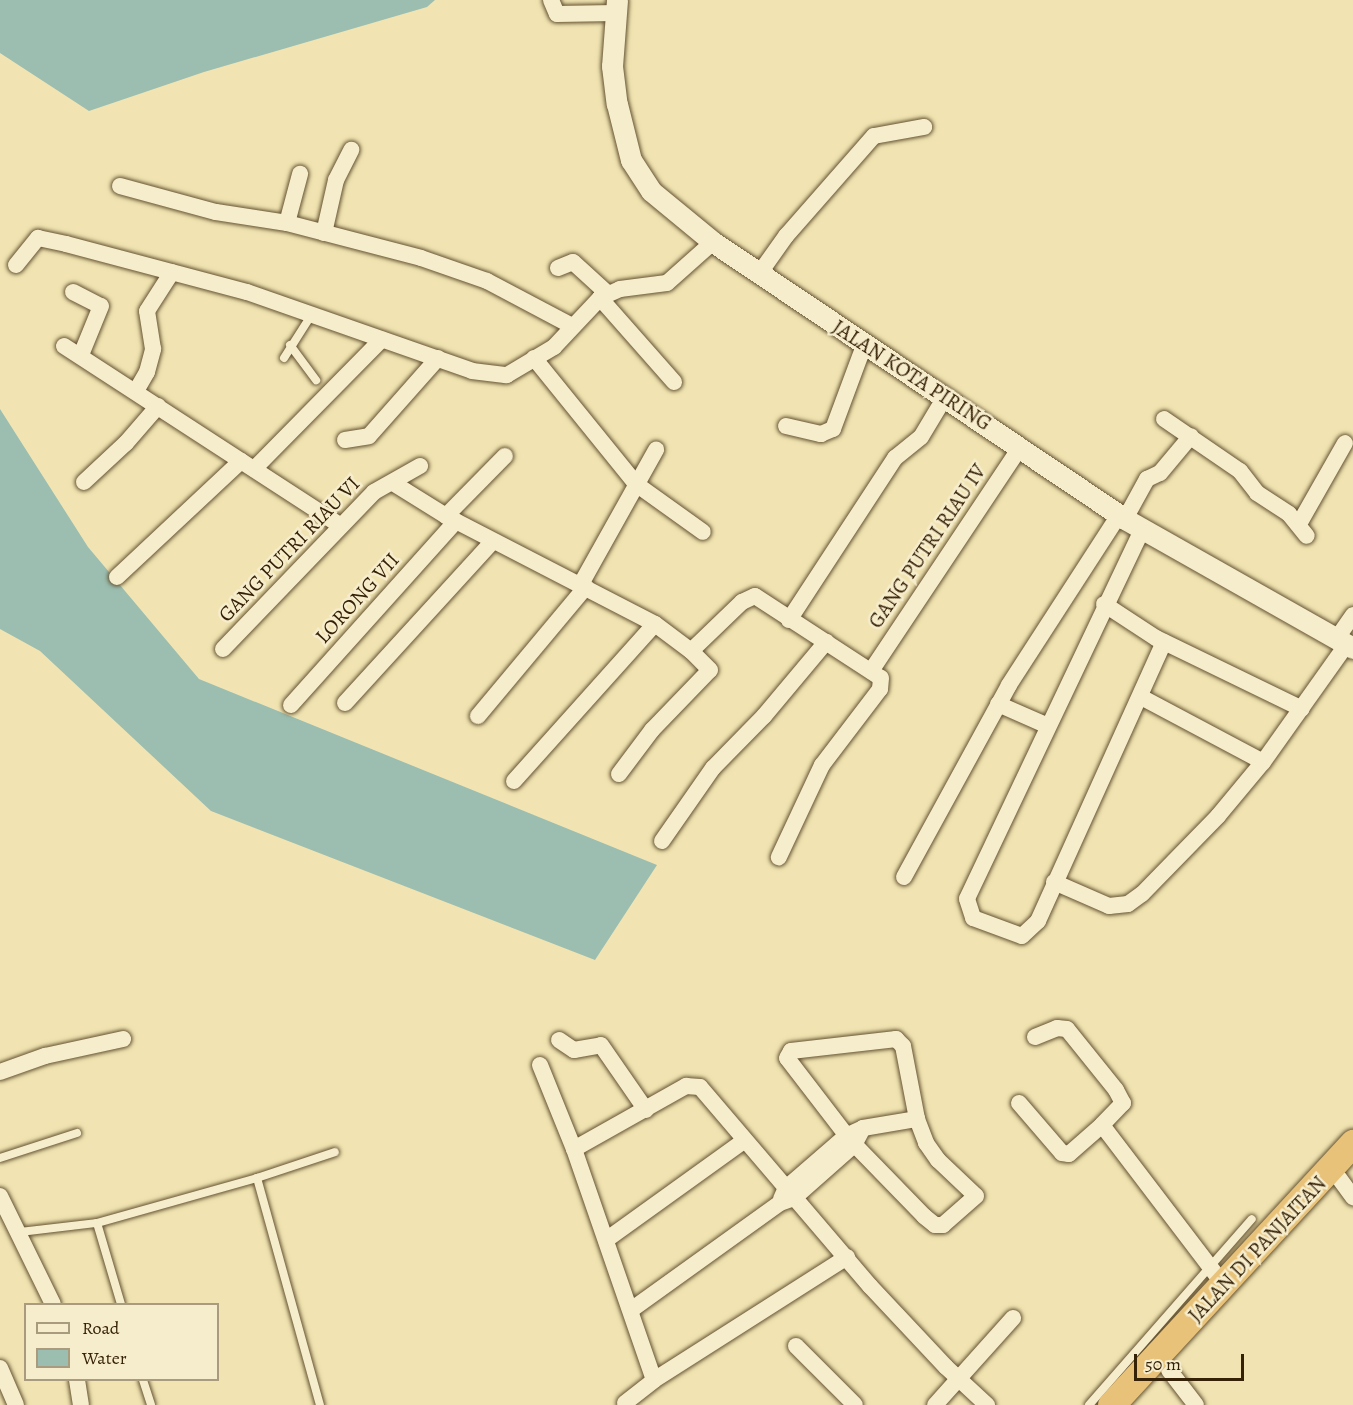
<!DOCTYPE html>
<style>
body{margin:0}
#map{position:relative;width:1353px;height:1405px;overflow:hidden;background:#f1e4b2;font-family:Alegreya,serif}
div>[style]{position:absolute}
.water>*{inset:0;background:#9bbeb1}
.roads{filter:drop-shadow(0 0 2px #645231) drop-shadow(0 0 2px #645231)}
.service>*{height:8px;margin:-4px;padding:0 4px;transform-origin:4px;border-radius:4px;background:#f6edcd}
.minor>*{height:16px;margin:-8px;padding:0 8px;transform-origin:8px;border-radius:8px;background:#f6edcd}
.tertiary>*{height:21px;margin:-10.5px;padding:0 10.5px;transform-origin:10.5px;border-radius:10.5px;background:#f6edcd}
.trunk>*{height:27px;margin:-13.5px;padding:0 13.5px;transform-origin:13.5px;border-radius:13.5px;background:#e8c279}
span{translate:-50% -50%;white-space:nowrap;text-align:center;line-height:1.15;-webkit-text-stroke:5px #f6edcd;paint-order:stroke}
.street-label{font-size:21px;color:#352106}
.legend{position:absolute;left:24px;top:1303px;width:195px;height:78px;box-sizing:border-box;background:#f6edcd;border:2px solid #a99b7d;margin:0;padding:8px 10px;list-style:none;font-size:18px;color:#352106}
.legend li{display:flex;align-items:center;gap:12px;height:30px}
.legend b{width:30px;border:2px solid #a99b7d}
.scale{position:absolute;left:1134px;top:1354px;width:110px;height:27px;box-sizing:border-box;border:3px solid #352106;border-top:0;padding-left:8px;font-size:18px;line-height:21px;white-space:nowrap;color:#352106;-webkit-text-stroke:4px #f6edcd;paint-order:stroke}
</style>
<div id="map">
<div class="water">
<i style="clip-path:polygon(0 0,435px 0,427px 7px,204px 72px,89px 111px,0 53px)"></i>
<i style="clip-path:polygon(0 409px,88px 547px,199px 679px,657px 865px,595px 960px,211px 811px,40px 651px,0 629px)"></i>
</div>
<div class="roads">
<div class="service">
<i style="left:290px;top:345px;width:44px;rotate:53.4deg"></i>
<i style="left:284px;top:358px;width:52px;rotate:-57.5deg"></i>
<i style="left:0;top:1158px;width:81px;rotate:-18deg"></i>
<i style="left:257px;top:1178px;width:82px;rotate:-18.4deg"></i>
<i style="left:97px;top:1223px;width:84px;rotate:73.5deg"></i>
<i style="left:20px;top:1232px;width:78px;rotate:-6.7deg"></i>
<i style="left:97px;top:1223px;width:166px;rotate:-15.7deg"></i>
<i style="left:257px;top:1178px;width:236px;rotate:74.5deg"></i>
<i style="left:143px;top:1380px;width:26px;rotate:72deg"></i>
<i style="left:1089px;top:1405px;width:247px;rotate:-48.8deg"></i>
</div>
<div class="minor">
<i style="left:551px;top:0;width:15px;rotate:67deg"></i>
<i style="left:557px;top:14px;width:58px;rotate:-1deg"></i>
<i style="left:120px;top:186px;width:99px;rotate:15.2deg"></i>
<i style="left:216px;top:212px;width:72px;rotate:8.8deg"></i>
<i style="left:287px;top:223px;width:138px;rotate:14.6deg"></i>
<i style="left:421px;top:258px;width:70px;rotate:19.2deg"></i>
<i style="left:487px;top:281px;width:96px;rotate:27.9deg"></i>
<i style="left:287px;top:223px;width:51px;rotate:-75.1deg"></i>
<i style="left:324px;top:233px;width:54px;rotate:-77.2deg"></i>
<i style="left:336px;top:180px;width:34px;rotate:-63deg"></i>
<i style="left:16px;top:265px;width:35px;rotate:-51deg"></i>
<i style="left:38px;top:238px;width:29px;rotate:12deg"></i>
<i style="left:66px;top:244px;width:187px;rotate:14.9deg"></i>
<i style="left:247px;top:292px;width:238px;rotate:19.3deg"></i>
<i style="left:472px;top:371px;width:35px;rotate:7deg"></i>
<i style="left:507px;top:375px;width:55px;rotate:-30.8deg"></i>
<i style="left:554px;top:347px;width:67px;rotate:-46.8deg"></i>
<i style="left:600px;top:298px;width:22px;rotate:-24deg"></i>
<i style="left:620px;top:289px;width:47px;rotate:-7.3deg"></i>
<i style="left:667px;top:283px;width:62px;rotate:-41.7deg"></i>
<i style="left:558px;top:268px;width:16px;rotate:-22deg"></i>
<i style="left:573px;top:262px;width:46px;rotate:42.4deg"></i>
<i style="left:759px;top:274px;width:47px;rotate:-54.6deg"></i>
<i style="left:786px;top:236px;width:133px;rotate:-48.7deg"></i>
<i style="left:874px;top:136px;width:51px;rotate:-10.2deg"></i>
<i style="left:73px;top:292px;width:31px;rotate:27deg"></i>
<i style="left:101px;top:306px;width:53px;rotate:112.2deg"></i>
<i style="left:600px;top:298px;width:112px;rotate:48.6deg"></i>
<i style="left:64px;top:346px;width:329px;rotate:33deg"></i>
<i style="left:534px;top:358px;width:162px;rotate:51deg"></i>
<i style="left:636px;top:484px;width:82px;rotate:35.6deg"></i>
<i style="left:136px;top:391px;width:22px;rotate:-60deg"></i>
<i style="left:147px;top:372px;width:24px;rotate:-75deg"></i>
<i style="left:153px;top:349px;width:38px;rotate:-99deg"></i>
<i style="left:147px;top:311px;width:46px;rotate:-57.3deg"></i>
<i style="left:1164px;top:419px;width:92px;rotate:34.4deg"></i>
<i style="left:1240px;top:471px;width:28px;rotate:52deg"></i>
<i style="left:1257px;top:493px;width:38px;rotate:33deg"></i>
<i style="left:1289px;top:514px;width:28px;rotate:51deg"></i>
<i style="left:786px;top:426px;width:36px;rotate:13deg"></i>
<i style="left:821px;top:434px;width:13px;rotate:-23deg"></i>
<i style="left:833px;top:429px;width:92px;rotate:-69.6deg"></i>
<i style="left:345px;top:440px;width:24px;rotate:-9deg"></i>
<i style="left:369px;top:436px;width:104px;rotate:-48.5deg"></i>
<i style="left:254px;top:469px;width:182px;rotate:-45.4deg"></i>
<i style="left:84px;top:482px;width:57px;rotate:-42.9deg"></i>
<i style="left:126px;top:443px;width:49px;rotate:-49.1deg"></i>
<i style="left:393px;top:483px;width:62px;rotate:31.9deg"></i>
<i style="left:446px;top:516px;width:235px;rotate:27.3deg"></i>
<i style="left:655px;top:624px;width:45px;rotate:36.9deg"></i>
<i style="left:691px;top:651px;width:71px;rotate:-43.9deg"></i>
<i style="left:742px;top:602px;width:14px;rotate:-25deg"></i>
<i style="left:755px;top:596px;width:150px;rotate:33.1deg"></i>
<i style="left:881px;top:678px;width:11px;rotate:95deg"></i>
<i style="left:880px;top:689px;width:96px;rotate:127.3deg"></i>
<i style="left:822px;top:765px;width:102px;rotate:115.1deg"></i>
<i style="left:446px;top:516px;width:84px;rotate:-45.5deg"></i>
<i style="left:1125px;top:519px;width:46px;rotate:-61.2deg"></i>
<i style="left:1147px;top:479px;width:14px;rotate:-25deg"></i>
<i style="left:1160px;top:473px;width:48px;rotate:-50deg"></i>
<i style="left:1299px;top:524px;width:93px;rotate:-60.4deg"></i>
<i style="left:1142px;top:530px;width:408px;rotate:115.4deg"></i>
<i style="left:967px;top:899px;width:20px;rotate:72deg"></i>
<i style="left:973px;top:918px;width:52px;rotate:20.2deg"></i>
<i style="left:1022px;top:936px;width:22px;rotate:-43deg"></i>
<i style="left:1038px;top:921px;width:306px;rotate:-65.7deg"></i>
<i style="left:117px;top:577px;width:170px;rotate:-43.1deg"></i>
<i style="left:581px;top:584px;width:154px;rotate:-60.8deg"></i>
<i style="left:1104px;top:604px;width:62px;rotate:33.2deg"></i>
<i style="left:1156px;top:638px;width:162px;rotate:25.9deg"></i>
<i style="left:789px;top:620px;width:194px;rotate:-56.8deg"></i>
<i style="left:895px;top:458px;width:33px;rotate:-39deg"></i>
<i style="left:921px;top:437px;width:47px;rotate:-59deg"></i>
<i style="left:1337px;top:638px;width:28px;rotate:-55deg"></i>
<i style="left:223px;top:649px;width:218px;rotate:-46.1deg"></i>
<i style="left:374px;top:492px;width:53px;rotate:-29.5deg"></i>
<i style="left:871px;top:671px;width:270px;rotate:-56.3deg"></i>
<i style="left:1141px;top:697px;width:138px;rotate:28deg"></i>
<i style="left:345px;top:703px;width:219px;rotate:-47.6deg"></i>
<i style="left:998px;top:704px;width:55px;rotate:23.7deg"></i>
<i style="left:291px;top:705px;width:247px;rotate:-48.1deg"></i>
<i style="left:478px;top:716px;width:168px;rotate:-50.1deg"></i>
<i style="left:619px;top:774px;width:55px;rotate:-53.1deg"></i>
<i style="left:652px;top:730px;width:83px;rotate:-46deg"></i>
<i style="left:710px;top:670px;width:27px;rotate:-135deg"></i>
<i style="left:514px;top:781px;width:211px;rotate:-48.1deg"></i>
<i style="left:662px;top:841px;width:89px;rotate:-55.1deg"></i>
<i style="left:713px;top:768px;width:73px;rotate:-45.6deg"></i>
<i style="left:764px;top:716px;width:97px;rotate:-50deg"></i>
<i style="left:904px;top:877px;width:219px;rotate:-61.3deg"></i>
<i style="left:1009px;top:685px;width:202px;rotate:-57.1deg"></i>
<i style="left:1054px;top:882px;width:60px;rotate:23.6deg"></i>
<i style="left:1109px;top:906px;width:19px;rotate:-6deg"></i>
<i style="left:1128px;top:904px;width:17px;rotate:-36deg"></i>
<i style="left:1142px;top:894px;width:109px;rotate:-45.7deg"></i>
<i style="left:1218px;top:816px;width:70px;rotate:-50.2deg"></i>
<i style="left:1263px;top:762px;width:145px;rotate:-54.6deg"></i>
<i style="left:1035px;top:1037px;width:24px;rotate:-22deg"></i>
<i style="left:1057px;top:1028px;width:10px;rotate:6deg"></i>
<i style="left:1067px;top:1029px;width:78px;rotate:51.2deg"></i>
<i style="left:1116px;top:1090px;width:15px;rotate:62deg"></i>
<i style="left:1123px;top:1103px;width:30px;rotate:134deg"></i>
<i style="left:1102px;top:1125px;width:201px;rotate:52.7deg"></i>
<i style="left:896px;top:1039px;width:10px;rotate:45deg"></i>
<i style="left:903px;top:1046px;width:74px;rotate:79.1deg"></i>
<i style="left:917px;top:1119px;width:26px;rotate:69deg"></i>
<i style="left:926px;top:1143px;width:21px;rotate:55deg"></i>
<i style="left:938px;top:1160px;width:52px;rotate:43.5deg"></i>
<i style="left:976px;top:1196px;width:44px;rotate:138.7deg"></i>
<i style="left:943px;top:1225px;width:8px;rotate:180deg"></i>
<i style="left:935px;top:1225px;width:14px;rotate:-141deg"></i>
<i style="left:924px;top:1216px;width:106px;rotate:-134.2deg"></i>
<i style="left:850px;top:1140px;width:103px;rotate:-127.5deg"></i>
<i style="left:787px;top:1058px;width:8px;rotate:-60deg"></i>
<i style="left:791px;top:1051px;width:106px;rotate:-6.5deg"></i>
<i style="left:559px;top:1040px;width:18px;rotate:34deg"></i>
<i style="left:574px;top:1050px;width:27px;rotate:-10deg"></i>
<i style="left:601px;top:1045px;width:79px;rotate:55.3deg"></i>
<i style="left:540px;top:1065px;width:91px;rotate:68deg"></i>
<i style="left:574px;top:1149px;width:244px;rotate:70.9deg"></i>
<i style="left:654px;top:1380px;width:229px;rotate:-32.5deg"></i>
<i style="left:0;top:1072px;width:48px;rotate:-19.6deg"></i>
<i style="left:45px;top:1056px;width:80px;rotate:-12.3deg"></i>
<i style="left:1019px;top:1103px;width:66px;rotate:49.3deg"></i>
<i style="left:1062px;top:1153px;width:7px;rotate:8deg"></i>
<i style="left:1069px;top:1154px;width:44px;rotate:-41.3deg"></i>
<i style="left:574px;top:1149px;width:129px;rotate:-29.4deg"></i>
<i style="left:686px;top:1086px;width:14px;rotate:4deg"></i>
<i style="left:700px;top:1087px;width:262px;rotate:49.5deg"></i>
<i style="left:870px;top:1286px;width:111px;rotate:46.8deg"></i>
<i style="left:946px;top:1367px;width:56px;rotate:42.8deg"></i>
<i style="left:1339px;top:1178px;width:24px;rotate:54deg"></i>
<i style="left:0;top:1196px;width:120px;rotate:63.9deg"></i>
<i style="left:781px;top:1199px;width:12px;rotate:-66deg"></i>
<i style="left:786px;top:1188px;width:79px;rotate:-40.9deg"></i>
<i style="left:846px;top:1136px;width:19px;rotate:-25deg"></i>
<i style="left:863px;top:1128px;width:55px;rotate:-9.5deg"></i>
<i style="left:606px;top:1240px;width:170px;rotate:-35.7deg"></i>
<i style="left:631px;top:1310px;width:183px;rotate:-35.7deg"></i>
<i style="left:780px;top:1203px;width:15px;rotate:-20deg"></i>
<i style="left:794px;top:1198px;width:80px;rotate:-41.5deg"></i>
<i style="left:854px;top:1145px;width:19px;rotate:-62deg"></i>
<i style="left:796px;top:1346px;width:83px;rotate:45deg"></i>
<i style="left:0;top:1368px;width:40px;rotate:66.6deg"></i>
<i style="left:1169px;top:1370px;width:44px;rotate:52.4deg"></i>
<i style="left:77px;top:1380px;width:25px;rotate:81deg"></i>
<i style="left:625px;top:1403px;width:37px;rotate:-38deg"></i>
<i style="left:935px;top:1405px;width:117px;rotate:-48.1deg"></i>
</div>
<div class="tertiary">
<i style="left:617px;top:0;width:66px;rotate:94.3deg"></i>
<i style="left:612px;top:66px;width:38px;rotate:83deg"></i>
<i style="left:617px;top:104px;width:58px;rotate:76deg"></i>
<i style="left:631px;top:160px;width:37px;rotate:57deg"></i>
<i style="left:651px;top:191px;width:80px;rotate:39.4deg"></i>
<i style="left:713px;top:242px;width:496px;rotate:33.9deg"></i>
<i style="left:1125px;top:519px;width:262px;rotate:29.5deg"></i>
</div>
<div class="trunk">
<i style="left:1111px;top:1405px;width:357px;rotate:-47.3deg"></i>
</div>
</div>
<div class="street-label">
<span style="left:912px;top:375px;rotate:33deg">JALAN KOTA PIRING</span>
<span style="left:927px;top:546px;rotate:-56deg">GANG PUTRI RIAU IV</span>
<span style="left:289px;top:549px;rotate:-46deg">GANG PUTRI RIAU VI</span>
<span style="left:357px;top:598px;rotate:-48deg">LORONG VII</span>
<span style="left:1257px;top:1249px;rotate:-47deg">JALAN DI PANJAITAN</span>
</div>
<ul class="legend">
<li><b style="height:8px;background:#f6edcd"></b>Road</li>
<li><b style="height:16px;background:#9bbeb1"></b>Water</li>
</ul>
<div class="scale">50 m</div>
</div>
